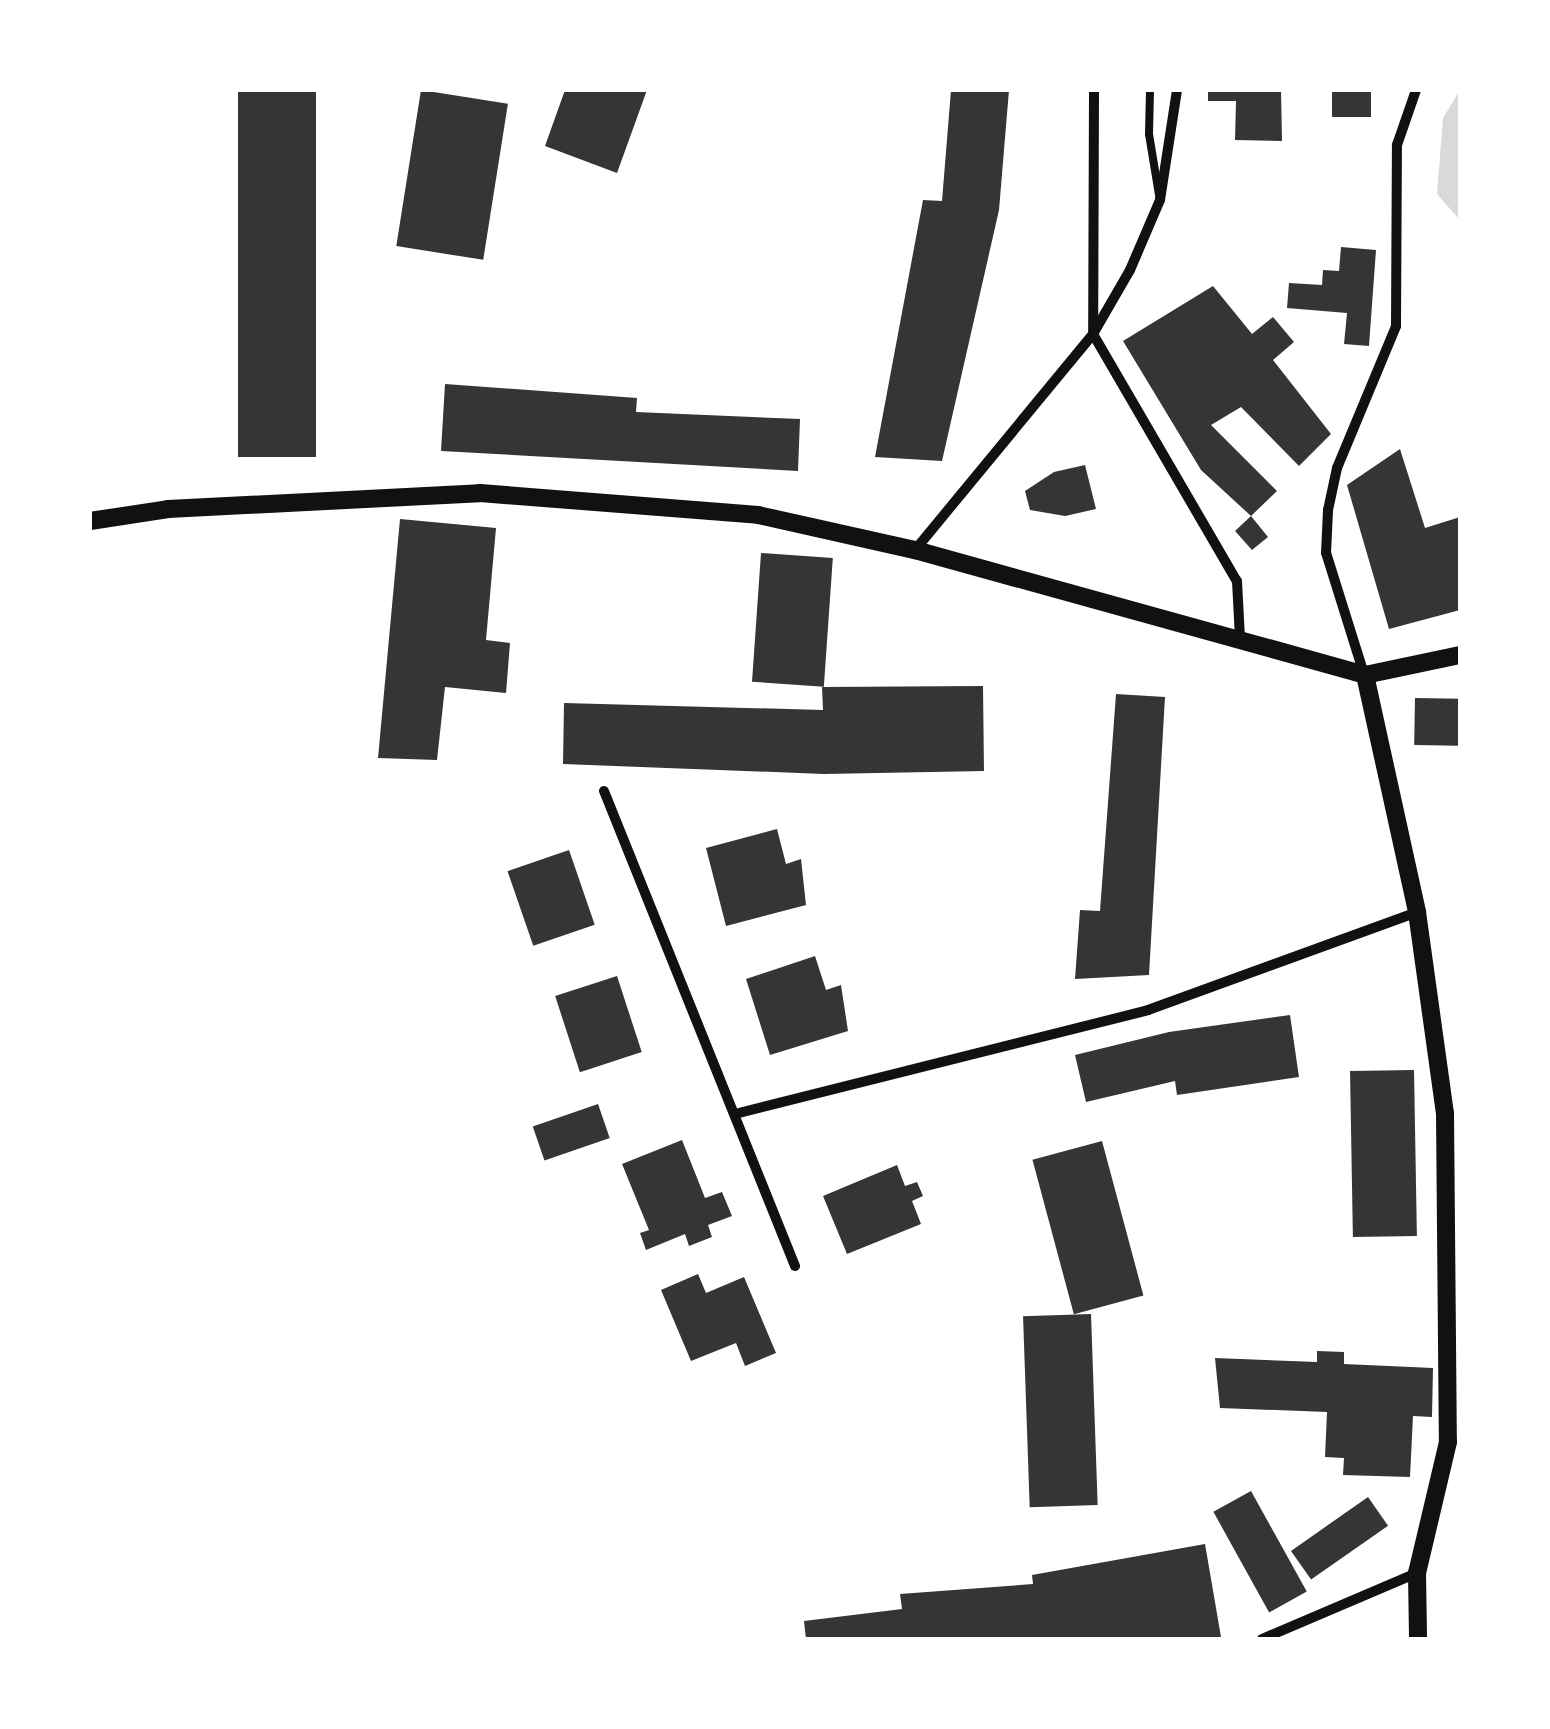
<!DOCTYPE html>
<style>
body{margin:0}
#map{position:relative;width:1550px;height:1729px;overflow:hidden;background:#fff;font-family:"Alegreya Sans",sans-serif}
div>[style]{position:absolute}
.water>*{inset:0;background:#d9d9d9}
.building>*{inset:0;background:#353535;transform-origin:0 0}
.service>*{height:8px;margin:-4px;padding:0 4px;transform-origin:4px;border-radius:4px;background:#111}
.minor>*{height:10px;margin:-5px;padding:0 5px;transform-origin:5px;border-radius:5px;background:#111}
.tertiary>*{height:18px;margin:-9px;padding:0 9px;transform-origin:9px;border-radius:9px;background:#111}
span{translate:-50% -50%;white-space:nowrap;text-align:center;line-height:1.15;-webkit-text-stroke:10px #fff;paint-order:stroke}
.frame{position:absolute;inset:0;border:92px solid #fff;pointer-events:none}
</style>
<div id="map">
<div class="water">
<i style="clip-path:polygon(1460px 90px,1460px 218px,1459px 219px,1437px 194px,1443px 118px)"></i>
</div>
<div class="building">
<i style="left:238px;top:90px;width:78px;height:367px"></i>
<i style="left:421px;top:90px;width:88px;height:158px;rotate:9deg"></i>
<i style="clip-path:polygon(565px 90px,647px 90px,617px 173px,545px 146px)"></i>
<i style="clip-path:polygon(951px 90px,1009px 90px,999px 210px,942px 461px,875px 457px,923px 200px,942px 201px)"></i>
<i style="clip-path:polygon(1208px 90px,1281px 90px,1282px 141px,1235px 140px,1236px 101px,1208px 101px)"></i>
<i style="left:1332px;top:90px;width:39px;height:27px"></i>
<i style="clip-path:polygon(1341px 247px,1376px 250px,1369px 346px,1344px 344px,1347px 313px,1287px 308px,1289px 283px,1322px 285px,1323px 270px,1339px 271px)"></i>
<i style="clip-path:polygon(1213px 286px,1252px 334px,1273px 317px,1294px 342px,1273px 360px,1331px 434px,1299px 466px,1241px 407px,1211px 425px,1277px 491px,1251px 516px,1268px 537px,1252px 550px,1235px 531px,1251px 516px,1201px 470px,1123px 341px)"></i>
<i style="clip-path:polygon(445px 384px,637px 398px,636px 412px,800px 419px,798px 471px,441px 451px)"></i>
<i style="clip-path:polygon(1400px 449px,1425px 528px,1460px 517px,1460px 610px,1389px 629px,1347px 485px)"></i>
<i style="clip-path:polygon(1085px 465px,1096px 509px,1065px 516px,1030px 510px,1025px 491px,1054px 472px)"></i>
<i style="clip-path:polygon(400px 519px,496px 528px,486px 640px,510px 643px,506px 693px,445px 687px,437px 760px,378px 758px)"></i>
<i style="left:761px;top:553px;width:72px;height:129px;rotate:4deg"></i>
<i style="clip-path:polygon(983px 686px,984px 771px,824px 774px,563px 764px,564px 703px,823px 710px,822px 687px)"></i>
<i style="clip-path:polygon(1116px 694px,1165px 697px,1149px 975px,1075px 979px,1080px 910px,1100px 911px)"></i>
<i style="left:1415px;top:698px;width:45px;height:47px;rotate:1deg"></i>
<i style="clip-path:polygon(777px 829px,786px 864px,801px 859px,806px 905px,726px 926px,706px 848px)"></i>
<i style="left:569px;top:850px;width:79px;height:65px;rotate:71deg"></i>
<i style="clip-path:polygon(815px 956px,826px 990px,841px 985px,848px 1031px,770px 1055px,746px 979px)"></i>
<i style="left:617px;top:976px;width:80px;height:65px;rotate:72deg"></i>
<i style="clip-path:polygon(1290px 1015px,1299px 1077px,1177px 1095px,1175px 1081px,1086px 1102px,1075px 1055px,1169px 1032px)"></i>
<i style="left:1414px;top:1070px;width:166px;height:64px;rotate:89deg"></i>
<i style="left:598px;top:1104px;width:36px;height:69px;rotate:71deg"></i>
<i style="clip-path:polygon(682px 1140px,705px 1198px,722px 1192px,732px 1216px,708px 1225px,712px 1237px,689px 1246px,685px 1234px,646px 1250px,640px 1233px,649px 1230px,622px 1164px)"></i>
<i style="left:1102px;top:1141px;width:160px;height:72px;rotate:75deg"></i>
<i style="clip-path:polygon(897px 1165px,905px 1186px,917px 1182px,923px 1196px,912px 1201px,921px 1224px,847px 1254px,823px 1196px)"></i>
<i style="clip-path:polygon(698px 1274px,706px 1293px,744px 1277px,776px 1353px,745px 1366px,736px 1343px,691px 1361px,661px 1290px)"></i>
<i style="left:1091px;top:1314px;width:191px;height:68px;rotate:88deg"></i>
<i style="clip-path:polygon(1317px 1351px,1344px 1352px,1344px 1364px,1433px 1368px,1432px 1417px,1413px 1416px,1410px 1477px,1343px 1475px,1344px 1458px,1325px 1457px,1327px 1412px,1220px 1408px,1215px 1358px,1317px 1362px)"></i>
<i style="left:1251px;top:1491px;width:115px;height:43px;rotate:61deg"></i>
<i style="left:1368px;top:1497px;width:35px;height:94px;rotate:55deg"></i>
<i style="clip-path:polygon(1205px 1544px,1221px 1637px,806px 1639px,804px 1621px,902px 1609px,900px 1594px,1033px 1584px,1032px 1575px)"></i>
</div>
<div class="service">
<i style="left:1150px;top:90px;width:44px;rotate:91.3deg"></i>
<i style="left:1149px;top:134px;width:62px;rotate:80.7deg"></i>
</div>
<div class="minor">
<i style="left:1094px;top:90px;width:244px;rotate:90.2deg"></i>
<i style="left:1093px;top:334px;width:286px;rotate:59.8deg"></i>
<i style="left:1237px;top:581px;width:57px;rotate:87deg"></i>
<i style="left:915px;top:550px;width:280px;rotate:-50.5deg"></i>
<i style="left:1093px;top:334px;width:74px;rotate:-60deg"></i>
<i style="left:1130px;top:270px;width:76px;rotate:-66.8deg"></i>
<i style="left:1160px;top:200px;width:111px;rotate:-81.2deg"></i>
<i style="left:1364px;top:674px;width:127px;rotate:-107.4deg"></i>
<i style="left:1326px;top:553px;width:43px;rotate:-87.3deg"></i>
<i style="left:1328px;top:510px;width:43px;rotate:-77.9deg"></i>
<i style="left:1337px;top:468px;width:154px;rotate:-67.4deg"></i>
<i style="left:1396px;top:326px;width:181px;rotate:-89.7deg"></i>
<i style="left:1397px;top:145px;width:58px;rotate:-70.9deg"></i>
<i style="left:604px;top:791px;width:512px;rotate:68.09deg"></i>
<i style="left:735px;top:1114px;width:426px;rotate:-14.1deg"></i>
<i style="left:1148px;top:1010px;width:286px;rotate:-20deg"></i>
<i style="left:1262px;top:1639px;width:168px;rotate:-23.1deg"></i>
</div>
<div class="tertiary">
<i style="left:90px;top:521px;width:79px;rotate:-8.7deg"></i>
<i style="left:168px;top:509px;width:312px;rotate:-2.9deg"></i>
<i style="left:480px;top:493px;width:279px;rotate:4.5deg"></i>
<i style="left:758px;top:515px;width:161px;rotate:12.6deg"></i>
<i style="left:915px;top:550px;width:467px;rotate:15.5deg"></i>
<i style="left:1365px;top:675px;width:97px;rotate:-11.9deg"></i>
<i style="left:1365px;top:675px;width:243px;rotate:77.6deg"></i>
<i style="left:1417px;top:912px;width:203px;rotate:82.1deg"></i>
<i style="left:1445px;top:1113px;width:329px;rotate:89.5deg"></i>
<i style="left:1448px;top:1442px;width:135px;rotate:103.3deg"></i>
<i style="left:1417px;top:1573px;width:66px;rotate:89.1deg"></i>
</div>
<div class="frame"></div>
</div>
